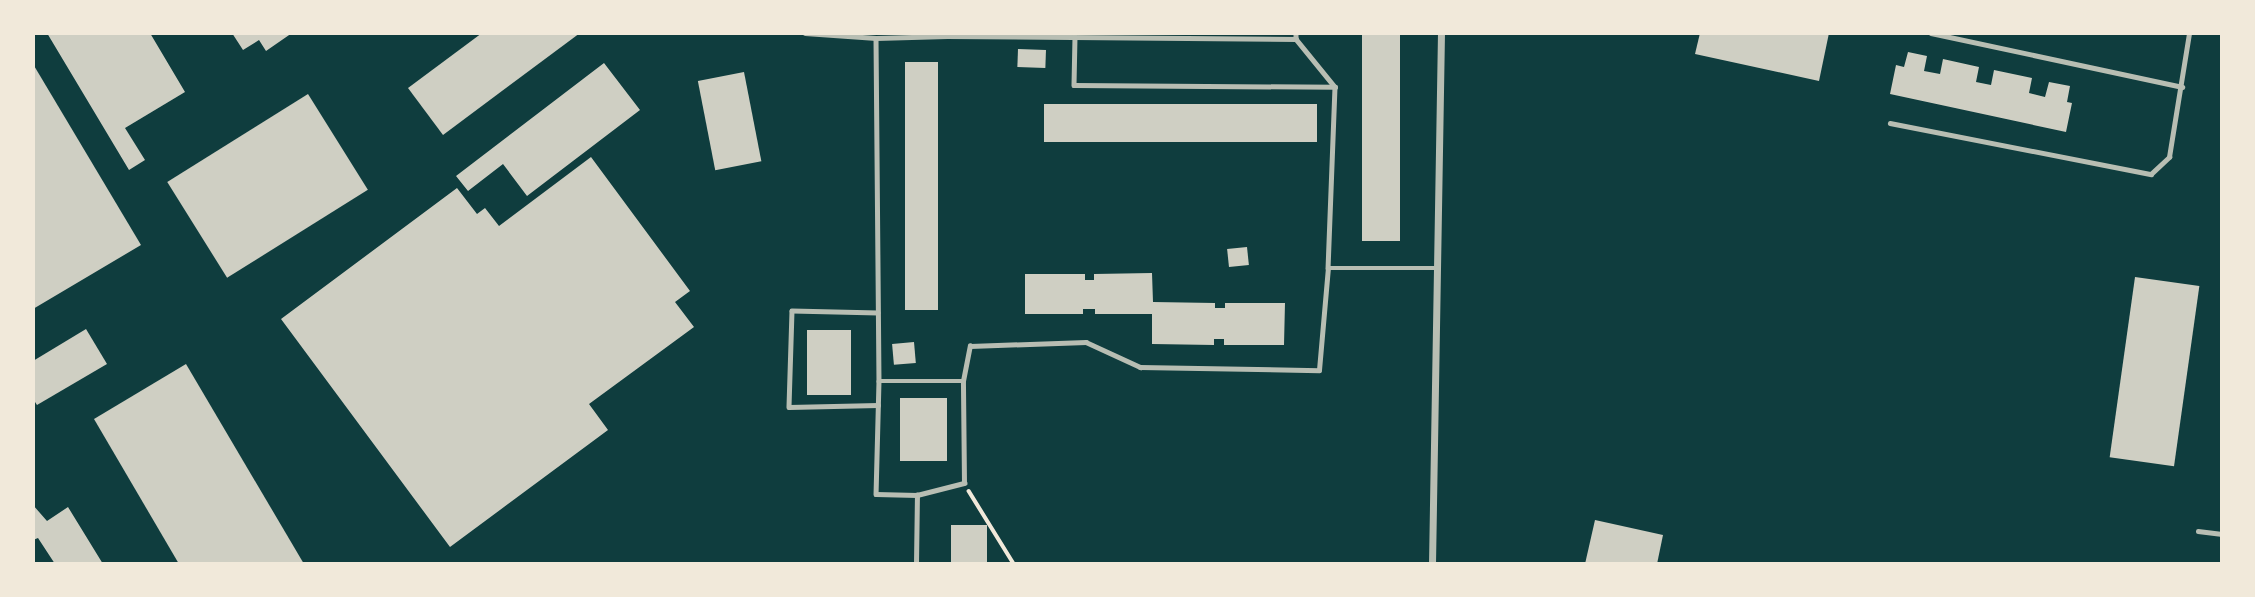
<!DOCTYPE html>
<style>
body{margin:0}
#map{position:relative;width:2255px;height:597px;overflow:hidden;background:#0f3d3e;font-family:"PT Sans Narrow",sans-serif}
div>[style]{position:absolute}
.building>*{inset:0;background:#cfcfc3;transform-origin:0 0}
.path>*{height:3.5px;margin:-1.75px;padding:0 1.75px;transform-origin:1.75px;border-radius:1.75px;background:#f1e9da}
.service>*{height:4.5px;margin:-2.25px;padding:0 2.25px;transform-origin:2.25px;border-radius:2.25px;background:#b8beb3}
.minor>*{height:7px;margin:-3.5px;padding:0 3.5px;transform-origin:3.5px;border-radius:3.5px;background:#b8beb3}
span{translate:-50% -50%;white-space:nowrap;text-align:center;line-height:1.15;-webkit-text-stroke:5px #f1e9da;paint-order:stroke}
.frame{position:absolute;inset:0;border:35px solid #f1e9da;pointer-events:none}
</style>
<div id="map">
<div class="building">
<i style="clip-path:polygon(47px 33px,150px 33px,185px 92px,125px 128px,145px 160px,129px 170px)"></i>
<i style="clip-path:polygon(232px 33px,292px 33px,266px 51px,259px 40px,243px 50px)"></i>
<i style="clip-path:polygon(482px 33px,580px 33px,443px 135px,408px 88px)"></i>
<i style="left:1362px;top:33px;width:38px;height:208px"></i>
<i style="clip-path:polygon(1700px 33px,1829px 33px,1819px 81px,1695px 54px)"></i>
<i style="left:1018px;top:49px;width:28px;height:18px;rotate:2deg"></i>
<i style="clip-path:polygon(1908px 52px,1927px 56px,1924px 71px,1940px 74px,1943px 59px,1979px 67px,1976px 82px,1991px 85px,1994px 70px,2032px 78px,2029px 93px,2045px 97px,2049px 82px,2070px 86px,2067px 102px,2072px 103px,2066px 132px,1890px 94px,1896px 65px,1904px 67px)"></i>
<i style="left:905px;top:62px;width:33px;height:248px"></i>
<i style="clip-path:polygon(604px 63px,640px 110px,527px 196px,503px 164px,468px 191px,456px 176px)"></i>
<i style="clip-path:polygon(33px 64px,141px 245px,33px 309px)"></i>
<i style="left:744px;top:72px;width:91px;height:47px;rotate:79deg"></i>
<i style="left:308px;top:94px;width:113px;height:166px;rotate:58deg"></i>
<i style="left:1044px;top:104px;width:273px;height:38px"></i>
<i style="clip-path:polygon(591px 157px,690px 291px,675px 302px,694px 327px,589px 404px,608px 430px,450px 547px,281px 319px,457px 188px,477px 214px,485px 208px,499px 226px)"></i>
<i style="left:1247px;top:247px;width:18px;height:20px;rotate:84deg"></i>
<i style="clip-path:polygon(1152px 273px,1153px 302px,1215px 303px,1215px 308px,1225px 308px,1225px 303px,1285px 303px,1284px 345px,1224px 345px,1224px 339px,1214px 339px,1214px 345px,1152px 344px,1152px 314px,1095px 314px,1095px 309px,1083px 309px,1083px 314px,1025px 314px,1025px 274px,1085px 274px,1085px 280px,1094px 280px,1094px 274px)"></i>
<i style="left:2135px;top:277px;width:65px;height:182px;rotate:8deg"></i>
<i style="clip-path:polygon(86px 329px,107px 364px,37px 405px,33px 399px,33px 361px)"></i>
<i style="left:851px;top:330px;width:65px;height:44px;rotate:90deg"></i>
<i style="left:914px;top:342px;width:21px;height:22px;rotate:85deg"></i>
<i style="clip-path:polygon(186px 364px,304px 564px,179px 564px,94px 419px)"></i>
<i style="left:900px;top:398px;width:47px;height:63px"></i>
<i style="clip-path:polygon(33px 505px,47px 521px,68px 507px,103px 564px,55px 564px,38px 538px,33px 540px)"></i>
<i style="clip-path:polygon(1595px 520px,1663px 535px,1657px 564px,1585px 564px)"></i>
<i style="left:951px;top:525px;width:36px;height:39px"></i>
</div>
<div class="path">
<i style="left:969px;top:491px;width:86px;rotate:58.3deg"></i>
</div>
<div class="service">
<i style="left:805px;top:33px;width:71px;rotate:4deg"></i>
<i style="left:876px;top:38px;width:71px;rotate:-1.6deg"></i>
<i style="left:947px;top:36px;width:349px;rotate:0.5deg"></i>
<i style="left:1296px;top:33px;width:6px;rotate:90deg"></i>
<i style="left:1296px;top:39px;width:62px;rotate:50.9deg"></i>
<i style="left:1335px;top:87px;width:181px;rotate:92.2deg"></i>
<i style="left:1328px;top:268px;width:110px"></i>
<i style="left:1931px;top:33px;width:257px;rotate:12.1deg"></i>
<i style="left:1075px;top:37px;width:48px;rotate:91.2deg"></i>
<i style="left:1074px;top:85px;width:261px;rotate:0.4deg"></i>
<i style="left:876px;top:38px;width:343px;rotate:89.5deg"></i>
<i style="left:879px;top:381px;width:113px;rotate:91.5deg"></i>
<i style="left:876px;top:494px;width:41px;rotate:1.4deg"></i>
<i style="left:917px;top:495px;width:49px;rotate:-14.3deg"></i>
<i style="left:964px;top:483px;width:102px;rotate:-90.6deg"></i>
<i style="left:963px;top:381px;width:36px;rotate:-79deg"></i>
<i style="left:970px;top:346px;width:116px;rotate:-2deg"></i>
<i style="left:1086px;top:342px;width:60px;rotate:24.8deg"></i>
<i style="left:1140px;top:367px;width:179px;rotate:1deg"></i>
<i style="left:1319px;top:370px;width:102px;rotate:-85deg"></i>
<i style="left:1890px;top:123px;width:266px;rotate:11.1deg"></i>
<i style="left:2151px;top:174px;width:25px;rotate:-43deg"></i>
<i style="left:2169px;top:157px;width:126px;rotate:-80.8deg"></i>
<i style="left:878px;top:313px;width:86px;rotate:-178.7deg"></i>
<i style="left:792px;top:311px;width:96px;rotate:91.8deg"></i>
<i style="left:789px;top:407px;width:89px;rotate:-1.3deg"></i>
<i style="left:879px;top:381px;width:84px"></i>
<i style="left:2198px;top:531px;width:24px;rotate:7deg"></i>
<i style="left:916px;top:564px;width:69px;rotate:-89.2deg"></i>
</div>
<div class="minor">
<i style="left:1432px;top:564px;width:531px;rotate:-89.03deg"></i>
</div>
<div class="frame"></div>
</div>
